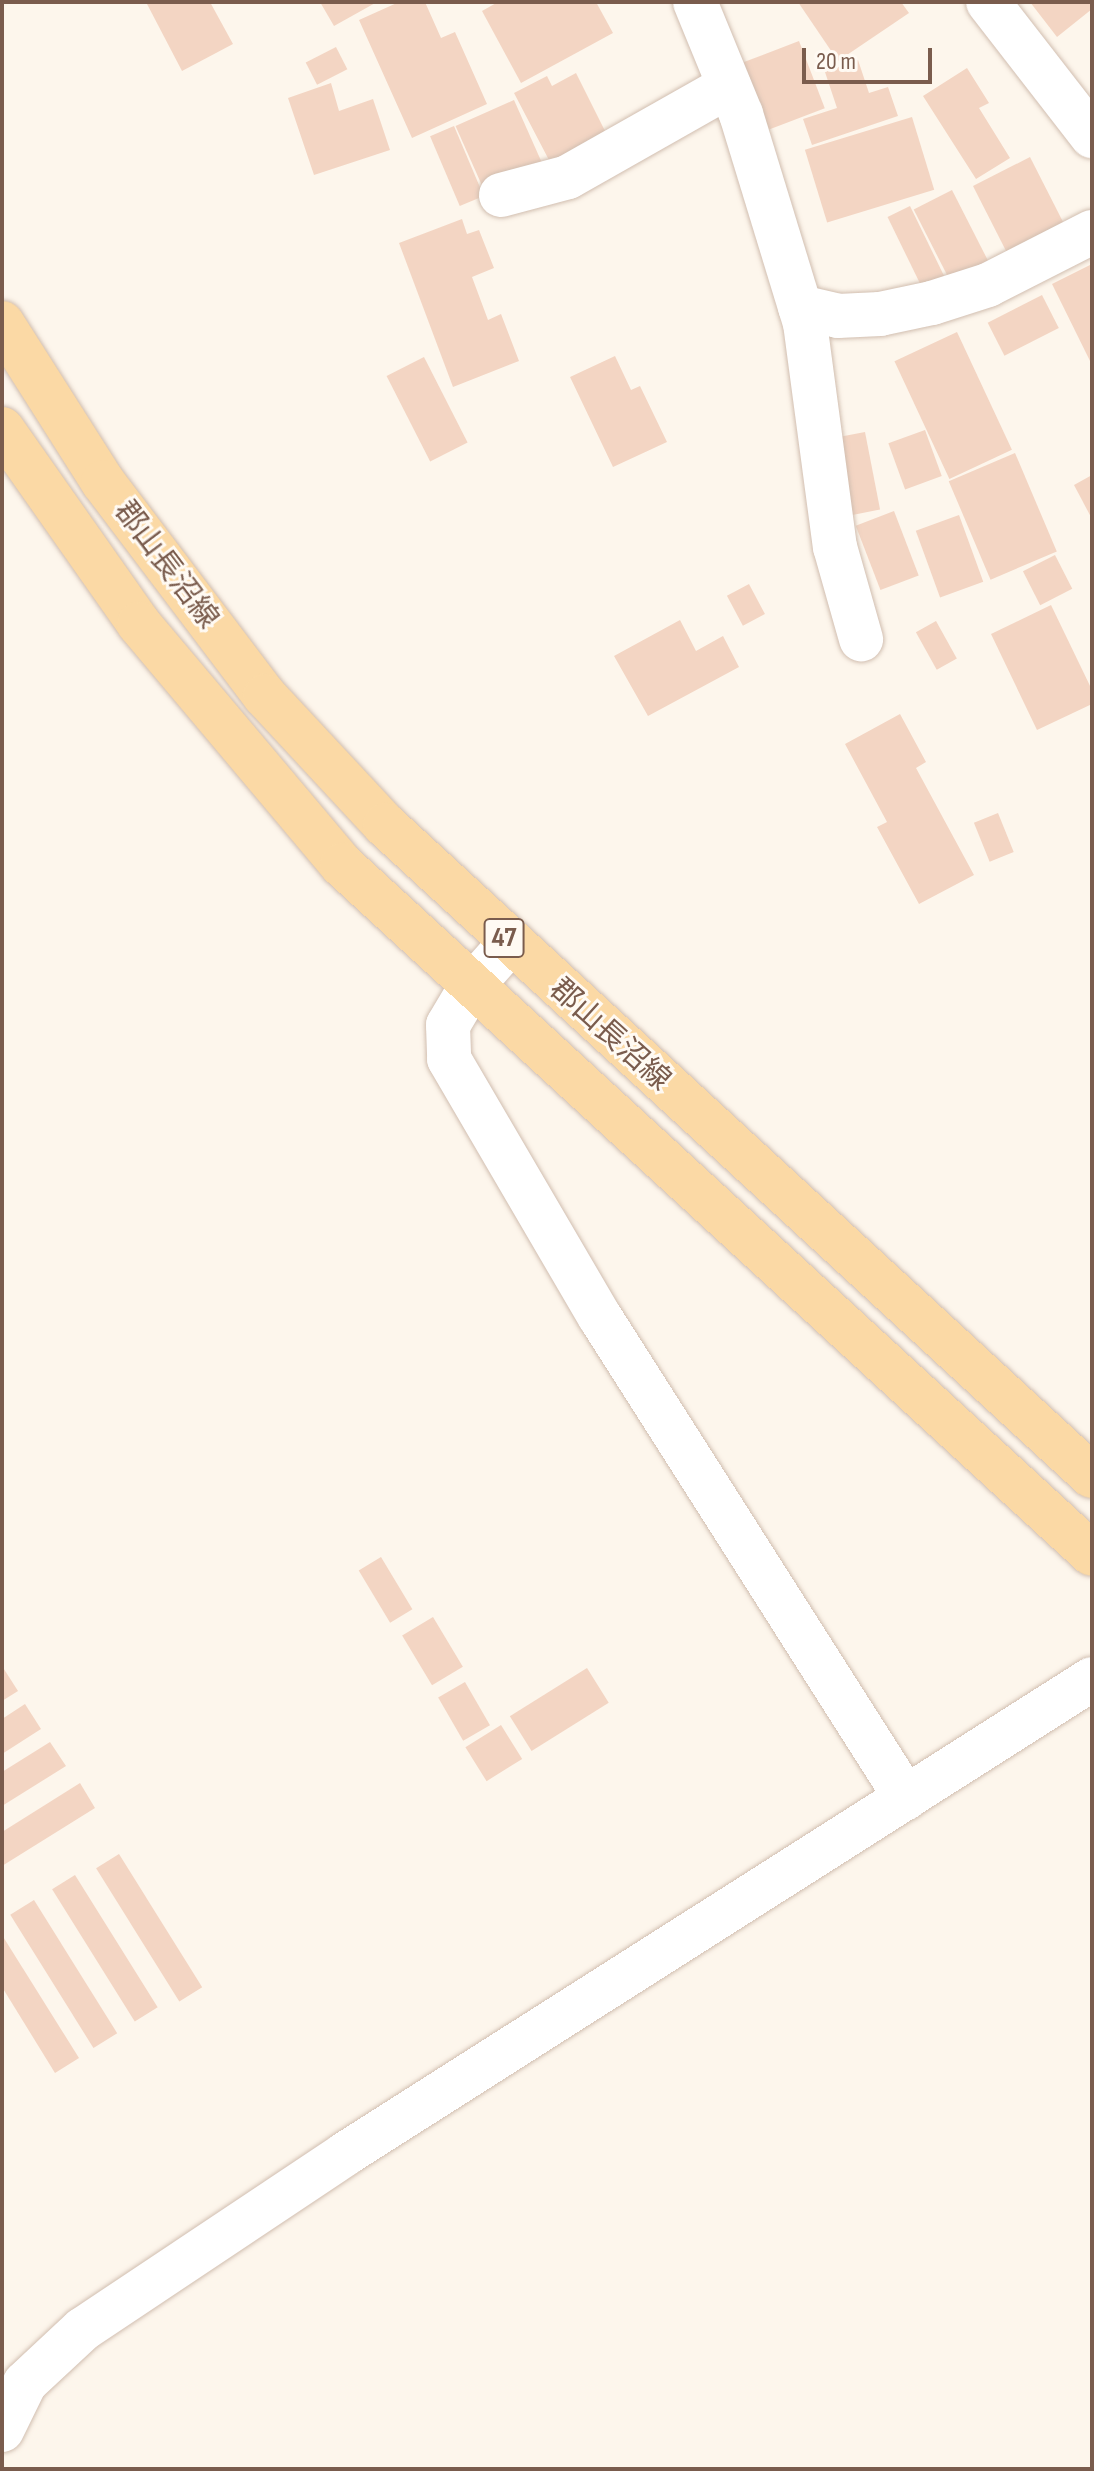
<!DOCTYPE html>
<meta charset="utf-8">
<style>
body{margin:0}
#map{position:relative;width:1094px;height:2471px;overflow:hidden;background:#fdf6ec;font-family:"Sofia Sans Condensed","Noto Sans JP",sans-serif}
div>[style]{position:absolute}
.building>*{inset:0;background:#f3d5c3;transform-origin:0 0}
.roads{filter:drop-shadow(0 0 2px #d1beb0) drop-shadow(0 0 2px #d1beb0)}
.street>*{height:44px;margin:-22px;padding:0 22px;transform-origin:22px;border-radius:22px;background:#fff}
.secondary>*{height:44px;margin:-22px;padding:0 22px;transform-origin:22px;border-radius:22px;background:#fff}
.primary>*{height:44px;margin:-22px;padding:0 22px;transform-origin:22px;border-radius:22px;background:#fbd9a5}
span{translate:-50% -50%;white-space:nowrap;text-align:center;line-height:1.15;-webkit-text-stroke:6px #fffaf3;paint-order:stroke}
.shield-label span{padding:2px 6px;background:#fffaf3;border:2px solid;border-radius:6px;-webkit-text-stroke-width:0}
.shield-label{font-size:28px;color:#7a5c4d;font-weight:700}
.street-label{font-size:30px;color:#7a5c4d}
.frame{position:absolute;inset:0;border:4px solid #7a5c4d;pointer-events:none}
.scale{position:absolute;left:802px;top:48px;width:130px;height:36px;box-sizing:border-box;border:4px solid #7a5c4d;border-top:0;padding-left:10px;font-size:24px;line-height:28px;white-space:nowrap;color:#7a5c4d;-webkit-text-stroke:6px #fffaf3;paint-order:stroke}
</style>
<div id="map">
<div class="building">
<i style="clip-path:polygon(152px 2px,210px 2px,233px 44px,182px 71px,147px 4px)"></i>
<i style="clip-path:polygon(320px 2px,377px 2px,334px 26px)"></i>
<i style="clip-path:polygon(399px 2px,425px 2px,441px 38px,455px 32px,487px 104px,412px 138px,359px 20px)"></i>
<i style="clip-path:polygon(498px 2px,596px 2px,613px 33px,521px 83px,482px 11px)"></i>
<i style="clip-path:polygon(798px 2px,901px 2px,909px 13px,838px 61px)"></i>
<i style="clip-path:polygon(1030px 2px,1092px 2px,1092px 9px,1057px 37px)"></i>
<i style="left:799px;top:41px;width:72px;height:61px;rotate:69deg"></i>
<i style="left:336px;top:47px;width:25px;height:34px;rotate:63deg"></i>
<i style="clip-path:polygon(858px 60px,869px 93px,888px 87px,898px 116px,812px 145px,803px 119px,837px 108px,825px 72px)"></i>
<i style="clip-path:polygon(967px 68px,989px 103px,979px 108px,1010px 158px,976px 179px,923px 96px)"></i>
<i style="clip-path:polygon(576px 73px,606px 133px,550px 162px,514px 93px,547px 76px,552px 86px)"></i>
<i style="clip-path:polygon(331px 83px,339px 111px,373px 99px,390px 150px,314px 175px,288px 98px)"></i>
<i style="left:514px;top:100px;width:70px;height:64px;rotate:66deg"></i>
<i style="left:912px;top:117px;width:76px;height:112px;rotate:73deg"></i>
<i style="left:454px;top:126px;width:76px;height:26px;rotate:67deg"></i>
<i style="left:1030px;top:157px;width:79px;height:64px;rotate:63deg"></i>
<i style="left:952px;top:190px;width:82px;height:43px;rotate:63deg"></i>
<i style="left:910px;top:206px;width:80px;height:25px;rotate:64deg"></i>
<i style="clip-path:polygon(462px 219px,467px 234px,479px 230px,494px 268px,472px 277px,488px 320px,501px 314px,519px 361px,453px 387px,399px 243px)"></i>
<i style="clip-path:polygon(1092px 264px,1092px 365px,1052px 284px)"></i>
<i style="left:1042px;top:295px;width:37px;height:61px;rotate:63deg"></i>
<i style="left:957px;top:332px;width:130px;height:69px;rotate:65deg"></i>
<i style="clip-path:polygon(615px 356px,631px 390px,640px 386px,667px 442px,613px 467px,570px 377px)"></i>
<i style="left:424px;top:357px;width:96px;height:42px;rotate:63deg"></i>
<i style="left:925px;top:430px;width:49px;height:39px;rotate:70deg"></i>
<i style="left:865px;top:432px;width:79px;height:32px;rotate:79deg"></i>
<i style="left:1015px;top:453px;width:107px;height:72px;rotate:67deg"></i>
<i style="clip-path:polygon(1092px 475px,1092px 519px,1074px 485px)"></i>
<i style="left:894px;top:511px;width:69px;height:41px;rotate:69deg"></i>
<i style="left:959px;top:515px;width:71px;height:46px;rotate:70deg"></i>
<i style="left:1055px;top:555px;width:38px;height:36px;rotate:63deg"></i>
<i style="left:749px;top:584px;width:34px;height:25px;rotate:62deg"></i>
<i style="clip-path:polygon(1051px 605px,1092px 690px,1092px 704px,1037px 730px,991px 634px)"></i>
<i style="clip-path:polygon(680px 620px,696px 651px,723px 636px,739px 667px,648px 716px,614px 656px)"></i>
<i style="left:936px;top:621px;width:43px;height:23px;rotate:61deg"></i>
<i style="clip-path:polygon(900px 714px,926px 762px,916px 768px,974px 875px,919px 904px,877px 827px,887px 822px,845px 744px)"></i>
<i style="left:998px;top:813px;width:42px;height:26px;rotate:68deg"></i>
<i style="left:381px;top:1557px;width:61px;height:26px;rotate:59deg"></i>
<i style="left:433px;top:1617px;width:58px;height:36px;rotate:59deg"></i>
<i style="clip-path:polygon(2px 1666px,18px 1691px,2px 1701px)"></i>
<i style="left:587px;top:1668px;width:41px;height:91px;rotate:58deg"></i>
<i style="left:465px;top:1682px;width:50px;height:31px;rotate:60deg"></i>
<i style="clip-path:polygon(25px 1704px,41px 1729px,2px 1754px,2px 1719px)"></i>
<i style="left:501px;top:1725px;width:40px;height:42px;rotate:58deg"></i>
<i style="clip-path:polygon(50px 1742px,66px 1766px,2px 1806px,2px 1772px)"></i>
<i style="clip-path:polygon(80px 1783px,95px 1808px,2px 1866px,2px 1832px)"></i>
<i style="left:119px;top:1854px;width:157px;height:27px;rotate:58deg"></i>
<i style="left:75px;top:1875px;width:156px;height:27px;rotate:58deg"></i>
<i style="left:34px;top:1900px;width:157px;height:28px;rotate:58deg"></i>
<i style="clip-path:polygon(2px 1935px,79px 2058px,55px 2073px,2px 1987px)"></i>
</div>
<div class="roads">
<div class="street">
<i style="left:695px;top:2px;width:121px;rotate:67.7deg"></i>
<i style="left:741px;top:114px;width:219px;rotate:73deg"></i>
<i style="left:805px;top:323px;width:226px;rotate:82.4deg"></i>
<i style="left:835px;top:547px;width:96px;rotate:74.2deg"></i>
<i style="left:501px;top:195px;width:69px;rotate:-15deg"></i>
<i style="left:568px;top:177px;width:185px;rotate:-29.5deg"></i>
<i style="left:800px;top:307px;width:39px;rotate:13deg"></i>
<i style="left:838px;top:316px;width:42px;rotate:-2.7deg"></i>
<i style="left:880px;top:314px;width:53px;rotate:-11.9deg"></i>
<i style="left:932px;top:303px;width:59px;rotate:-17.8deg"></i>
<i style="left:988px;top:285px;width:117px;rotate:-27deg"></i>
<i style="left:510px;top:943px;width:60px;rotate:131.6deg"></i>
<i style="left:470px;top:988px;width:43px;rotate:120.7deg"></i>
<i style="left:448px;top:1025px;width:34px;rotate:88deg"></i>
<i style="left:449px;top:1059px;width:299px;rotate:59.7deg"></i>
<i style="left:600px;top:1317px;width:570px;rotate:57.54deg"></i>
<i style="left:2px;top:2430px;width:52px;rotate:-63.9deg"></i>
<i style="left:25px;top:2383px;width:79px;rotate:-43deg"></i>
<i style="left:83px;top:2329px;width:315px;rotate:-33.7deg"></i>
<i style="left:345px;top:2154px;width:885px;rotate:-32.45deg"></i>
</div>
<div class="secondary">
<i style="left:988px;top:2px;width:170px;rotate:52.2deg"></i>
</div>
<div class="primary">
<i style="left:2px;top:323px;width:188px;rotate:57.6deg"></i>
<i style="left:103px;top:482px;width:268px;rotate:52.9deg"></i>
<i style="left:265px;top:696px;width:176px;rotate:47.1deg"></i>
<i style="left:385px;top:825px;width:961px;rotate:42.64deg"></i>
<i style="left:2px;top:429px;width:238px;rotate:54.9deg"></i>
<i style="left:139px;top:624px;width:315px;rotate:49.9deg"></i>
<i style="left:342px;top:865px;width:1018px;rotate:42.57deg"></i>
</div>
</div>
<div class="shield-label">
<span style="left:504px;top:938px">47</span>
</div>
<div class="street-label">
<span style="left:166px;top:565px;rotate:53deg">郡山長沼線</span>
<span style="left:610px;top:1035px;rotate:42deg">郡山長沼線</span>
</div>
<div class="frame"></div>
<div class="scale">20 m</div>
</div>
